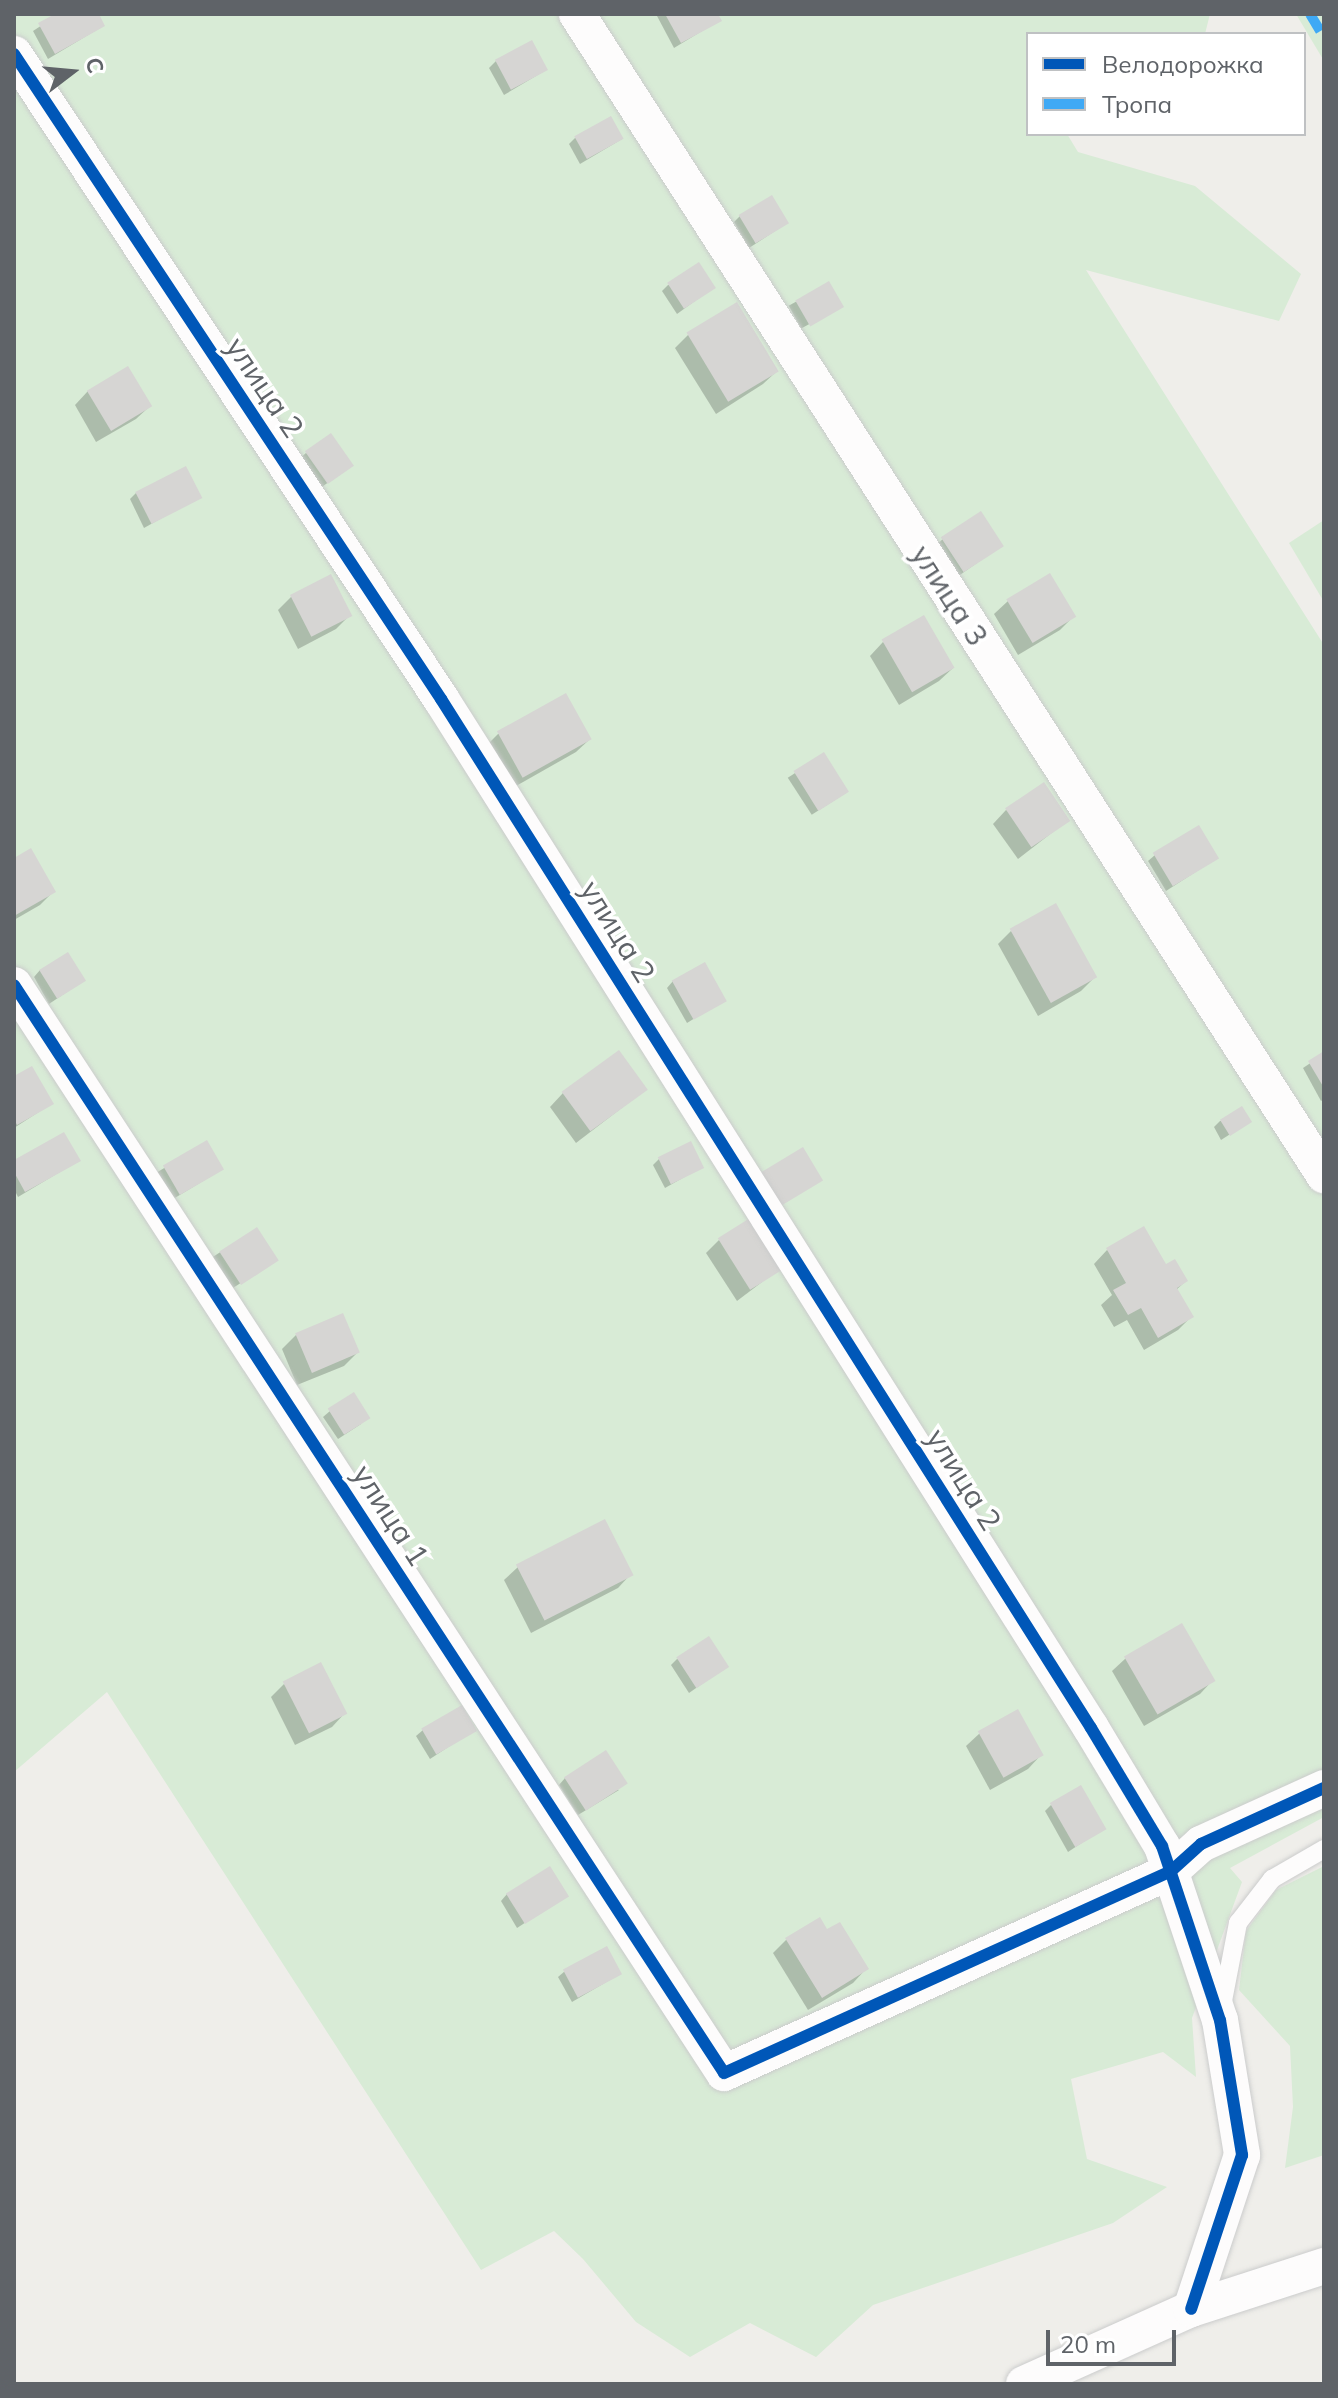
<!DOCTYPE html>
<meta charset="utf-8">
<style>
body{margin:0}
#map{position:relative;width:1338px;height:2398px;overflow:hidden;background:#efeeea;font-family:Mulish,sans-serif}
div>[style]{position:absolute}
.green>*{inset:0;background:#d8ebd6}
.shadow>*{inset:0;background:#0003;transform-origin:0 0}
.building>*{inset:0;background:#d6d5d3;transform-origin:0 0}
.roads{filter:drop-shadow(0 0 2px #cbcccc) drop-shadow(0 0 2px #cbcccc)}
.lane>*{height:18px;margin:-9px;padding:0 9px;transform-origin:9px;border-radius:9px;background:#fdfcfc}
.street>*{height:36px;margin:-18px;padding:0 18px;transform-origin:18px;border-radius:18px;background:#fdfcfc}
.quiet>*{height:10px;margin-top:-5px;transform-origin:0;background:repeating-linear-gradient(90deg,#3fa9f5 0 20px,transparent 0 30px)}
.cycleway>*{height:12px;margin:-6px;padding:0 6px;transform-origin:6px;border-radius:6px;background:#0057b8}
span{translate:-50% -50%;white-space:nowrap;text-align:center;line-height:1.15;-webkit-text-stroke:7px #fff;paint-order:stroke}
.street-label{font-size:30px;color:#5f6368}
.frame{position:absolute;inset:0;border:16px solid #5f6368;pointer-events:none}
.legend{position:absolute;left:1026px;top:32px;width:280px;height:104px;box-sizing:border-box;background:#fff;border:2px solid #bfc1c3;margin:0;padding:10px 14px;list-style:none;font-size:24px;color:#5f6368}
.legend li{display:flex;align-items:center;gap:16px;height:40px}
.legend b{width:40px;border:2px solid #bfc1c3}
.north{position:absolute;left:32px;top:32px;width:80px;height:80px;-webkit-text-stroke:6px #fff;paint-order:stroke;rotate:74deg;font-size:22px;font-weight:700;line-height:32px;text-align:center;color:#5f6368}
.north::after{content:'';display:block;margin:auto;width:28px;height:36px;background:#5f6368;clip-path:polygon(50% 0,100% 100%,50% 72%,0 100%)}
.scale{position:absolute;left:1046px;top:2330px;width:130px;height:36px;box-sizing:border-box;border:4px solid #5f6368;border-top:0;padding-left:10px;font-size:24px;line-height:28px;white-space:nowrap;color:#5f6368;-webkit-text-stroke:6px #fff;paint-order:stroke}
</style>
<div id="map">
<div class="green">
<i style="clip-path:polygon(14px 14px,1210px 14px,1205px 34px,1028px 34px,1028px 134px,1067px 134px,1078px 152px,1195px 186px,1301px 274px,1279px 321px,1086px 270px,1324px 645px,1324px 1817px,1230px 1868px,1242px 1882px,1192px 2018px,1196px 2077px,1163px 2052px,1071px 2079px,1087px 2159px,1167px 2187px,1113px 2223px,873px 2305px,816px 2357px,750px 2323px,690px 2357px,636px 2322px,583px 2259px,554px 2231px,481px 2270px,107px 1692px,14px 1772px)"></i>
<i style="clip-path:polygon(1296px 14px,1324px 14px,1324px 61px)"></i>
<i style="clip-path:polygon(1324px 520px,1324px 602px,1289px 543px)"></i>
<i style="clip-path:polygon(1324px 1866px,1324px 2155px,1285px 2168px,1293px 2107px,1290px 2046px,1239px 1990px,1246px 1931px,1276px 1890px)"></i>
</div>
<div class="shadow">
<i style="clip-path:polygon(59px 14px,96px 14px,103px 26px,48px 59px,33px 31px)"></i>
<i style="clip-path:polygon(659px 14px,716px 14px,720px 20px,674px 48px,657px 16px)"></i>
<i style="clip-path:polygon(496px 61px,546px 70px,504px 95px,489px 68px)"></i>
<i style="clip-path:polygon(575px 138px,622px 139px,580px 164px,569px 144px)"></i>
<i style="clip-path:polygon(740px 216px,787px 223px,749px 248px,734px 222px)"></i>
<i style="left:828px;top:284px;width:26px;height:45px;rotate:61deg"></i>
<i style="clip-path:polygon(668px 285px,714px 287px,677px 314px,662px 291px)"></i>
<i style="clip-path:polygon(689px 334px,777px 371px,763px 384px,716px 414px,675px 348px)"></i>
<i style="clip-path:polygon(88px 391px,150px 406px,136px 419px,96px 442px,75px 405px)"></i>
<i style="clip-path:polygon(306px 453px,351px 466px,319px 489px,299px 459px)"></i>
<i style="clip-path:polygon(136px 493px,199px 497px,144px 528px,130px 499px)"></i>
<i style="clip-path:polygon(943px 539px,1001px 546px,957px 577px,936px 545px)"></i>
<i style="clip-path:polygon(292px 596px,350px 615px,336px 629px,298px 649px,278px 610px)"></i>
<i style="clip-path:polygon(1008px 601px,1074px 616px,1060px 630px,1018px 655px,994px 614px)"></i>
<i style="clip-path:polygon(883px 642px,953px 668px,939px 681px,899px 705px,870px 656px)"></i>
<i style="clip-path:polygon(498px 734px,590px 739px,576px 752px,509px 790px,485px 747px)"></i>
<i style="left:823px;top:755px;width:44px;height:42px;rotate:57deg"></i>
<i style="clip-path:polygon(1006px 810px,1067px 821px,1018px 859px,993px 824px)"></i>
<i style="clip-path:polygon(1155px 855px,1217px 858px,1166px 891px,1148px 861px)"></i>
<i style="clip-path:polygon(14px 860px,53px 892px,40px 905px,14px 920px)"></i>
<i style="clip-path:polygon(1011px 931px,1095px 977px,1081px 991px,1038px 1016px,998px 944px)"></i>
<i style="clip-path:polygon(40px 970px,83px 981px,49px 1004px,34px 977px)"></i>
<i style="clip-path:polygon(673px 981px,724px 1000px,687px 1023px,667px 988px)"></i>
<i style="clip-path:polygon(1324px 1054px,1324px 1099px,1321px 1101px,1303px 1068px)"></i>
<i style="clip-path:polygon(14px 1078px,51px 1104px,14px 1128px)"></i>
<i style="clip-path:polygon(645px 1090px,576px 1143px,550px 1107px,563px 1093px)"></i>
<i style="clip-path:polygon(1220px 1121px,1249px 1122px,1221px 1140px,1214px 1127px)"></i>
<i style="left:206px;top:1143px;width:31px;height:57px;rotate:59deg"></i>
<i style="clip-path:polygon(660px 1158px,702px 1167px,665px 1188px,653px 1165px)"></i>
<i style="clip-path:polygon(78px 1161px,18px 1197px,14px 1189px,14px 1162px)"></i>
<i style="left:256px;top:1229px;width:37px;height:52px;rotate:57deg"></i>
<i style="clip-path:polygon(719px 1240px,779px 1269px,737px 1301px,706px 1253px)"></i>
<i style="clip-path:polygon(1107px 1250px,1186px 1281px,1176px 1290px,1191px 1317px,1178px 1330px,1144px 1350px,1127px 1320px,1114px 1327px,1101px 1305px,1112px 1295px,1094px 1264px)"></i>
<i style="clip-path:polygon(296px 1335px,358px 1352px,344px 1366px,297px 1385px,282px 1349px)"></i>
<i style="clip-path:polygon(330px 1411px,361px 1424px,338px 1439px,323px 1417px)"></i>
<i style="clip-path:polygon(518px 1567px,631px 1574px,618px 1588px,531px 1633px,504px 1580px)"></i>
<i style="clip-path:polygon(1126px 1658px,1213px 1680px,1200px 1694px,1144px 1726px,1112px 1671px)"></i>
<i style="clip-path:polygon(677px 1659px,726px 1667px,689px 1693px,671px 1665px)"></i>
<i style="clip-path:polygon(284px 1684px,345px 1713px,332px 1727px,295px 1745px,271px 1697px)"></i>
<i style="clip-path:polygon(423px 1730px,474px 1730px,430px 1759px,416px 1736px)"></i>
<i style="clip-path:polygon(980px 1733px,1041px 1755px,1028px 1769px,990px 1790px,966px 1746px)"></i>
<i style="clip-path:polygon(565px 1778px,619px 1790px,578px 1815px,559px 1785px)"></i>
<i style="clip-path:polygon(1051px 1805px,1104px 1828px,1068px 1852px,1045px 1811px)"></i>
<i style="clip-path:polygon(507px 1894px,566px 1896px,517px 1928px,501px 1901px)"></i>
<i style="clip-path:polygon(826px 1932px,866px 1969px,853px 1983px,808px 2010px,773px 1953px,787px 1939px)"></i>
<i style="clip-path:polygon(565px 1971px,620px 1974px,572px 2002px,558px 1977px)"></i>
</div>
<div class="building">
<i style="clip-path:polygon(55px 14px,99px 14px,105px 26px,55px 54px,38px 23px)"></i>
<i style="clip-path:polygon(665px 14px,718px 14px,722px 21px,681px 43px)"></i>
<i style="left:532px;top:40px;width:34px;height:42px;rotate:62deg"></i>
<i style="left:611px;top:116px;width:26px;height:42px;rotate:61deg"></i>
<i style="left:772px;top:195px;width:33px;height:39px;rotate:59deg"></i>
<i style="left:699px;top:262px;width:31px;height:38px;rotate:57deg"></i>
<i style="left:829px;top:281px;width:30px;height:39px;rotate:60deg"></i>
<i style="left:737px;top:302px;width:81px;height:59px;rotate:59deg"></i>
<i style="left:128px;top:366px;width:47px;height:48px;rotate:59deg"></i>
<i style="left:331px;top:433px;width:40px;height:32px;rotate:55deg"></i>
<i style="left:186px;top:466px;width:36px;height:57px;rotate:63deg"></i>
<i style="left:981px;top:511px;width:42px;height:48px;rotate:57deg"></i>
<i style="left:1050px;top:573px;width:51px;height:51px;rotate:59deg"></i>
<i style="left:331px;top:574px;width:47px;height:46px;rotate:63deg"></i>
<i style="left:924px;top:615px;width:61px;height:49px;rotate:60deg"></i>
<i style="left:566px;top:693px;width:53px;height:79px;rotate:61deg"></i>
<i style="left:824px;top:752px;width:47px;height:36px;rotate:58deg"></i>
<i style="left:1044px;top:782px;width:47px;height:47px;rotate:56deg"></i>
<i style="left:1199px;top:825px;width:39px;height:54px;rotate:59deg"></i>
<i style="clip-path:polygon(31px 848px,56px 892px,14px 916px,14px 858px)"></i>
<i style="left:1056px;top:903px;width:85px;height:53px;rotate:61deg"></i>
<i style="left:68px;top:952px;width:34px;height:34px;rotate:58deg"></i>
<i style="left:705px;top:962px;width:45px;height:38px;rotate:61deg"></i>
<i style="left:619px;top:1050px;width:49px;height:71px;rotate:54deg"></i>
<i style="clip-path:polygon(1324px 1051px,1324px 1088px,1308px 1061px)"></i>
<i style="clip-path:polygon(32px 1066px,54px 1104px,17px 1125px,14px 1119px,14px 1076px)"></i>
<i style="left:1242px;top:1106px;width:19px;height:26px;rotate:58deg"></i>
<i style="clip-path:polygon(64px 1132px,81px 1161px,25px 1192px,14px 1172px,14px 1160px)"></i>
<i style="left:207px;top:1140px;width:34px;height:51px;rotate:60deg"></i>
<i style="left:691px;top:1141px;width:30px;height:37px;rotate:64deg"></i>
<i style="left:803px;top:1147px;width:39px;height:49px;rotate:59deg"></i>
<i style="left:750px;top:1218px;width:61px;height:38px;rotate:58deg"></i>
<i style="clip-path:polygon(1144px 1226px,1166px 1264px,1175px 1259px,1188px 1281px,1177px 1288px,1194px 1317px,1158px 1338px,1141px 1308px,1128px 1315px,1113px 1290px,1126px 1283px,1106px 1248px)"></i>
<i style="left:257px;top:1227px;width:40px;height:45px;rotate:57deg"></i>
<i style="left:343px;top:1313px;width:43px;height:52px;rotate:67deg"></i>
<i style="left:354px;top:1392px;width:31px;height:31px;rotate:58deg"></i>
<i style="left:605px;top:1519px;width:63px;height:100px;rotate:63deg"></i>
<i style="left:1182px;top:1623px;width:67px;height:67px;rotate:60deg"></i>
<i style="left:709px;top:1636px;width:37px;height:39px;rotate:57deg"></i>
<i style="left:321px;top:1662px;width:58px;height:43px;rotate:63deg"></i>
<i style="left:462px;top:1705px;width:30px;height:47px;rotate:60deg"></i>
<i style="left:1018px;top:1709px;width:53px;height:46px;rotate:61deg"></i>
<i style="left:606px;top:1750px;width:40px;height:50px;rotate:57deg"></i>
<i style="left:1081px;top:1785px;width:51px;height:36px;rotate:60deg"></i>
<i style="left:550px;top:1866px;width:36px;height:52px;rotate:58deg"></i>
<i style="clip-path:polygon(820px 1917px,827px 1929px,840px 1922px,869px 1969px,822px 1998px,785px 1938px)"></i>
<i style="left:607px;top:1946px;width:32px;height:50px;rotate:62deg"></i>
</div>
<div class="roads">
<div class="lane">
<i style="left:1222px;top:2006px;width:85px;rotate:-79.1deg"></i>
<i style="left:1238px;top:1923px;width:56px;rotate:-52.3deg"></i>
<i style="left:1272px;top:1879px;width:60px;rotate:-30deg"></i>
</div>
<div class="street">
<i style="left:577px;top:14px;width:1381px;rotate:57.24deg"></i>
<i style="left:14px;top:54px;width:774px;rotate:56.49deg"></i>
<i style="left:441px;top:699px;width:1217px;rotate:57.72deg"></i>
<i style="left:1091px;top:1728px;width:138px;rotate:59deg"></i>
<i style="left:1162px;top:1846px;width:183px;rotate:71.6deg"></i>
<i style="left:1220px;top:2020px;width:137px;rotate:80.7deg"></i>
<i style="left:1242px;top:2155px;width:162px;rotate:108.3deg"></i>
<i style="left:14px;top:985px;width:1299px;rotate:56.87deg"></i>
<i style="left:724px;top:2073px;width:489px;rotate:-24.3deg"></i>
<i style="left:1170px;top:1872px;width:42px;rotate:-42.1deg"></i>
<i style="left:1201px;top:1844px;width:135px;rotate:-24.5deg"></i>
<i style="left:1024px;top:2384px;width:183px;rotate:-24.2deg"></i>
<i style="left:1191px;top:2309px;width:140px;rotate:-17.9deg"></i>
</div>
</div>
<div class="quiet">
<i style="left:1310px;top:14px;width:27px;rotate:59deg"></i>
</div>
<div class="cycleway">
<i style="left:14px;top:54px;width:774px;rotate:56.49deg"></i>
<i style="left:441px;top:699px;width:1217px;rotate:57.72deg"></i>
<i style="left:1091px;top:1728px;width:138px;rotate:59deg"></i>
<i style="left:1162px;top:1846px;width:183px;rotate:71.6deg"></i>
<i style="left:1220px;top:2020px;width:137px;rotate:80.7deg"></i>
<i style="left:1242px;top:2155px;width:162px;rotate:108.3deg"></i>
<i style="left:14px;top:985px;width:1299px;rotate:56.87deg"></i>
<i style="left:724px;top:2073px;width:489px;rotate:-24.3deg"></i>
<i style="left:1170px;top:1872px;width:42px;rotate:-42.1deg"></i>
<i style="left:1201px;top:1844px;width:135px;rotate:-24.5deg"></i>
</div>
<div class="street-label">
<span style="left:265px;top:387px;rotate:56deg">улица 2</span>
<span style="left:950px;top:595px;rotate:57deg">улица 3</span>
<span style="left:618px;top:931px;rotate:58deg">улица 2</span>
<span style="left:964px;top:1479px;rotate:58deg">улица 2</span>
<span style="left:391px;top:1515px;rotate:57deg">улица 1</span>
</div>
<div class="frame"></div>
<ul class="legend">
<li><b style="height:10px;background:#0057b8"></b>Велодорожка</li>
<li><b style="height:10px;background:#3fa9f5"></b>Тропа</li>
</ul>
<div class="north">С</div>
<div class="scale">20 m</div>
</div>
